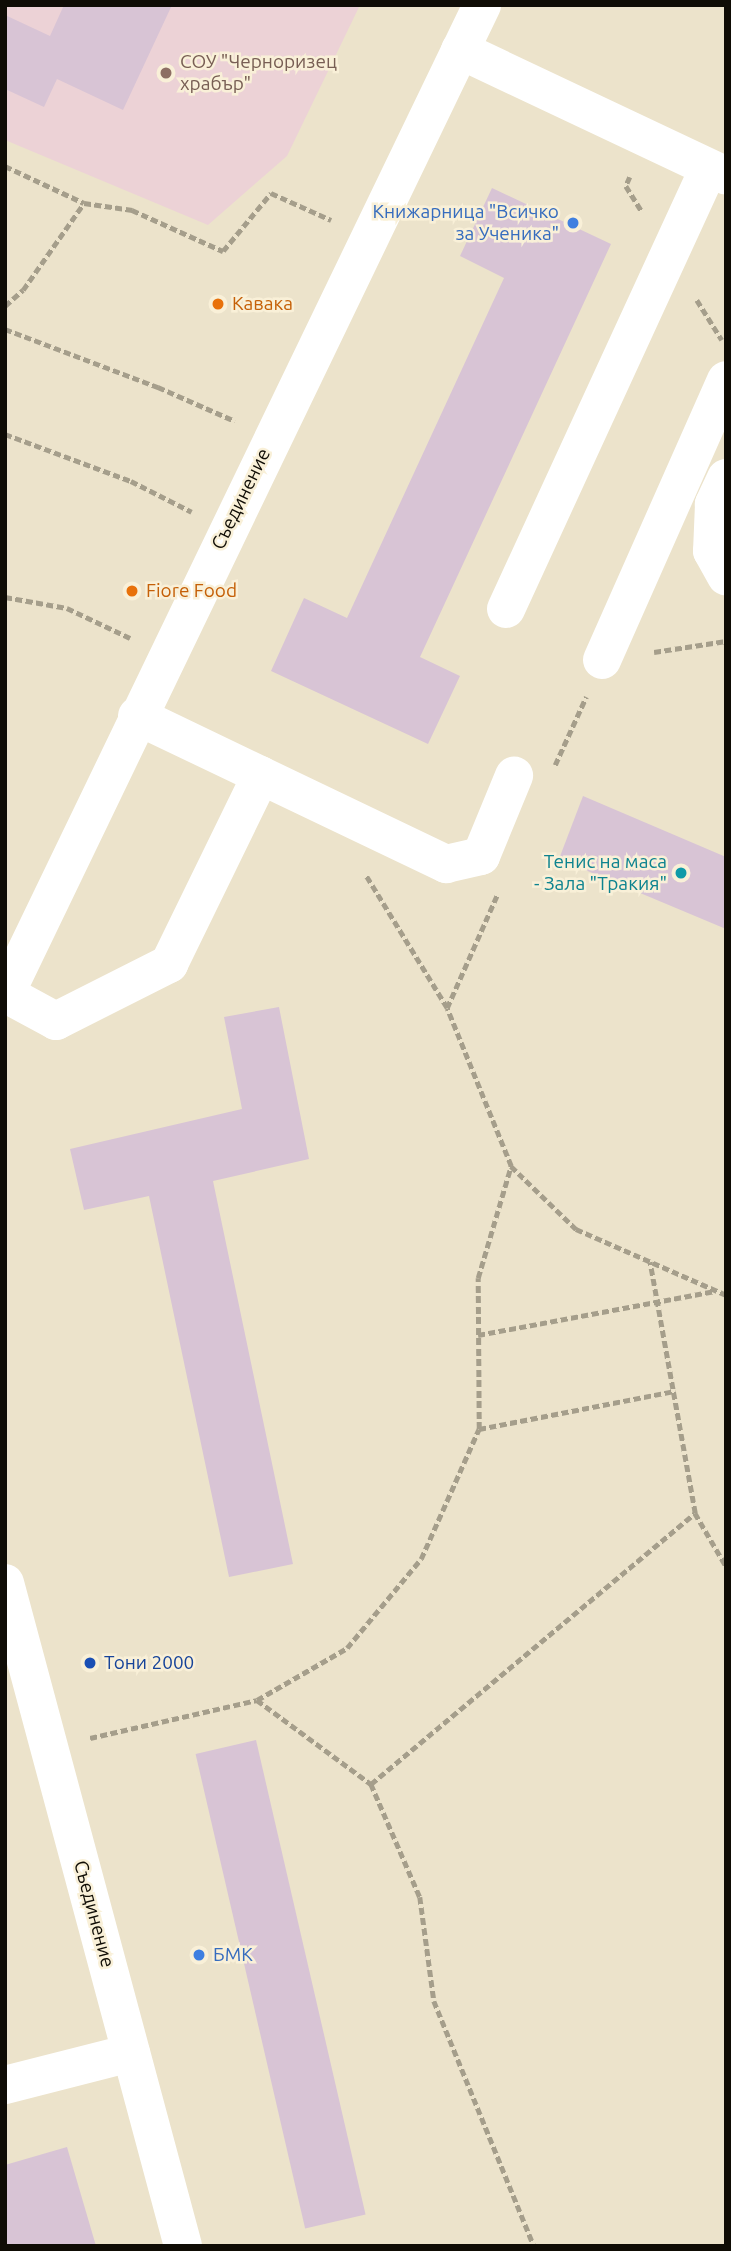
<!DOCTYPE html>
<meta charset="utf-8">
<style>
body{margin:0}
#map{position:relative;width:731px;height:2251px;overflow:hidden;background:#ece3cb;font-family:Ubuntu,sans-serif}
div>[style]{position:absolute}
.education>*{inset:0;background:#ecd2d6}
.building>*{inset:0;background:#d8c4d5;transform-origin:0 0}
.path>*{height:4.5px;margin-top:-2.25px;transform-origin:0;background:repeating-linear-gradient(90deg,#a59e8b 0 7px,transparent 0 10.5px)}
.minor>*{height:38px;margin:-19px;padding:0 19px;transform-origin:19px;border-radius:19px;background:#fff}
.dots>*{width:19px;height:19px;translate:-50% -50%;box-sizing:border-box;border:4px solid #f9f0d8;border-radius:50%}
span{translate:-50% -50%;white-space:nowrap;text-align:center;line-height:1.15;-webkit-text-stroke:5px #f9f0d8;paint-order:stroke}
.education-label{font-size:19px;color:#785e54}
.left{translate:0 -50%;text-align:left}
.shop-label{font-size:19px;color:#366cbe}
.right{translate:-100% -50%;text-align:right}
.food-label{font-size:19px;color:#c56008}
.street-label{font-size:19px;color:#0f0c05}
.culture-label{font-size:19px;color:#0d838f}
.transit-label{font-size:19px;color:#164399}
.frame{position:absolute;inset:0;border:7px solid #0f0c05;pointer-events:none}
</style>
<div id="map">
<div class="education">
<i style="clip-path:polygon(5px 5px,360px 5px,287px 156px,208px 225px,5px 140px)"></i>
</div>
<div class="building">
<i style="clip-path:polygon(64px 5px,172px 5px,123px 110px,57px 79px,44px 107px,5px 89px,5px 15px,50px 36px)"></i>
<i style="clip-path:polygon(492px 188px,611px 244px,420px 657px,460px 676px,428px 744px,271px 671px,304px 598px,347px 618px,504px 278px,460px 256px)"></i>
<i style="clip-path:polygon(583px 796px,726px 857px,726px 929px,559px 859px)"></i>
<i style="clip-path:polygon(279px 1007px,309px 1159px,213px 1181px,293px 1564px,229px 1577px,149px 1196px,84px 1210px,70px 1149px,242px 1109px,224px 1017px)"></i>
<i style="left:256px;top:1740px;width:487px;height:62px;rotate:77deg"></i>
<i style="clip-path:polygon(67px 2147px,96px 2246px,5px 2246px,5px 2165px)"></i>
</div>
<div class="path">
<i style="left:5px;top:166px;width:87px;rotate:25.1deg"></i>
<i style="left:84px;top:203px;width:49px;rotate:8.3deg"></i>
<i style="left:132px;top:210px;width:100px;rotate:24.3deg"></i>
<i style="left:223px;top:251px;width:75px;rotate:-50.4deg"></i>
<i style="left:271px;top:193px;width:66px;rotate:24.2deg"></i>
<i style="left:630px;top:177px;width:10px;rotate:114deg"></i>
<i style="left:626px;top:186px;width:31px;rotate:58deg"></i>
<i style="left:697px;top:300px;width:47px;rotate:58deg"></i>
<i style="left:5px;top:306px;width:24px;rotate:-42deg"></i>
<i style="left:23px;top:290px;width:106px;rotate:-55deg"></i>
<i style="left:5px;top:329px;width:164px;rotate:20.8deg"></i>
<i style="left:158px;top:387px;width:84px;rotate:23.8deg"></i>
<i style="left:5px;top:434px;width:134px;rotate:20.5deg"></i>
<i style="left:131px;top:481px;width:68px;rotate:26.9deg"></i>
<i style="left:5px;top:597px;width:63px;rotate:10.1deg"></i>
<i style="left:67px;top:608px;width:70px;rotate:25.5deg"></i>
<i style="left:654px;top:652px;width:73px;rotate:-8.7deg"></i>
<i style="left:555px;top:765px;width:75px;rotate:-65.5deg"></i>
<i style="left:447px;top:1008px;width:124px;rotate:-66.1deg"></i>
<i style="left:511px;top:1166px;width:91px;rotate:44.1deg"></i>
<i style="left:576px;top:1229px;width:164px;rotate:23.7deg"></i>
<i style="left:478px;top:1335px;width:241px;rotate:-10.5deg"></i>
<i style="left:479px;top:1429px;width:200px;rotate:-11deg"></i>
<i style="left:695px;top:1513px;width:61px;rotate:59.7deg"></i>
<i style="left:257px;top:1700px;width:142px;rotate:36.4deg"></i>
<i style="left:371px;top:1784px;width:123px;rotate:66.6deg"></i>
<i style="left:420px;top:1897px;width:105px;rotate:82.3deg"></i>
<i style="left:434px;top:2001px;width:265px;rotate:67.8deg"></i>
<i style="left:90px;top:1738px;width:171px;rotate:-12.8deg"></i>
<i style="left:257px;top:1700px;width:104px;rotate:-30deg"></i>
<i style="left:347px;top:1648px;width:116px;rotate:-50.3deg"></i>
<i style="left:421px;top:1559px;width:142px;rotate:-66deg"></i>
<i style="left:479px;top:1429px;width:151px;rotate:-90.4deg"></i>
<i style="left:478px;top:1278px;width:117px;rotate:-73.6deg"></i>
<i style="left:511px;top:1166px;width:170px;rotate:-112.1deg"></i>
<i style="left:447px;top:1008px;width:157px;rotate:-121.5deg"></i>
<i style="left:371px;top:1784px;width:422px;rotate:-39.9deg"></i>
<i style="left:695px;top:1513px;width:255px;rotate:-100.2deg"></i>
</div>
<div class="minor">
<i style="left:460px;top:50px;width:294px;rotate:25.3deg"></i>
<i style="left:726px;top:478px;width:29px;rotate:115deg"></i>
<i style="left:714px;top:504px;width:47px;rotate:92.4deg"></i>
<i style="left:712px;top:551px;width:29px;rotate:61deg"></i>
<i style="left:506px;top:609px;width:485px;rotate:-65.3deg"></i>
<i style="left:602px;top:660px;width:306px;rotate:-66.1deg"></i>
<i style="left:137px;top:716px;width:343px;rotate:25.6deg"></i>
<i style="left:446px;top:864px;width:36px;rotate:-13deg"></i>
<i style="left:481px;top:856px;width:87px;rotate:-67.6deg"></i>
<i style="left:6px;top:994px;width:57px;rotate:28.4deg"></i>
<i style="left:56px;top:1021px;width:127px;rotate:-26.8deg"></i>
<i style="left:169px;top:964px;width:210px;rotate:-64deg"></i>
<i style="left:5px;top:995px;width:1099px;rotate:-64.27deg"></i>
<i style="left:5px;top:1583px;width:686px;rotate:74.97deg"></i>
<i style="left:5px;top:2085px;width:130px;rotate:-14.3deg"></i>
</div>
<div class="dots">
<i style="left:166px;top:73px;background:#8d6e63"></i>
<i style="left:573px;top:223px;background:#3f7fe0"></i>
<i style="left:218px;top:304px;background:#e8710a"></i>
<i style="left:132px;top:591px;background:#e8710a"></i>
<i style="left:681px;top:873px;background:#0f9aa8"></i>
<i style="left:90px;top:1663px;background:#1a4fb4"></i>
<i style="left:199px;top:1955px;background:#3f7fe0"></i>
</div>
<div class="education-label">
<span class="left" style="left:180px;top:73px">СОУ "Черноризец<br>храбър"</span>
</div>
<div class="shop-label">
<span class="right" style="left:559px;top:223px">Книжарница "Всичко<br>за Ученика"</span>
<span class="left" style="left:213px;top:1955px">БМК</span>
</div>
<div class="food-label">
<span class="left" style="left:232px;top:304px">Кавака</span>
<span class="left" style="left:146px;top:591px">Fiore Food</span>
</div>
<div class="street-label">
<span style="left:241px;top:499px;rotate:-64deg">Съединение</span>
<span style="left:94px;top:1914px;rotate:75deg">Съединение</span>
</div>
<div class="culture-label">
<span class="right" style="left:667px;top:873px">Тенис на маса<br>- Зала "Тракия"</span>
</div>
<div class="transit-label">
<span class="left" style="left:104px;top:1663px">Тони 2000</span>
</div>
<div class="frame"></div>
</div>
